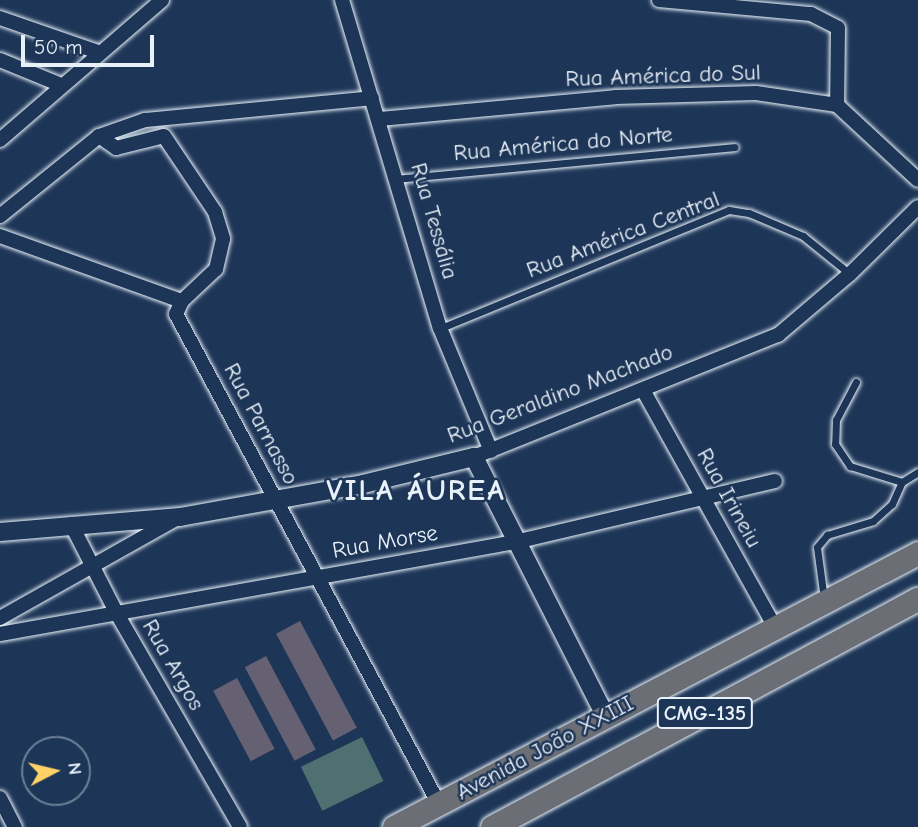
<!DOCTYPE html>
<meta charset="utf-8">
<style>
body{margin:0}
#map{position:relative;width:918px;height:827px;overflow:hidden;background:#1d3557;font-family:"Comic Neue",sans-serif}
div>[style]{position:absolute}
.green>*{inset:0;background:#4e7071;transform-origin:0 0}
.building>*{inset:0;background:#656173;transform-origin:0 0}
.roads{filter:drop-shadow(0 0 2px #e8f1f8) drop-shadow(0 0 2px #e8f1f8)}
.service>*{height:7px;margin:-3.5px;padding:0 3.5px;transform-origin:3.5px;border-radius:3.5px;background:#1d3557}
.minor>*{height:14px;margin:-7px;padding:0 7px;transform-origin:7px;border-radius:7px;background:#1d3557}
.tertiary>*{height:18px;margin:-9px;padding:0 9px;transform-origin:9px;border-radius:9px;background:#1d3557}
.primary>*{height:23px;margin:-11.5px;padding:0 11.5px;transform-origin:11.5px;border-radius:11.5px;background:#6b6f75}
span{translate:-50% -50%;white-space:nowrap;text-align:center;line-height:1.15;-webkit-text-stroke:5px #1d3557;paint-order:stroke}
.shield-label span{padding:2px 5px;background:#1d3557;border:2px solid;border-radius:5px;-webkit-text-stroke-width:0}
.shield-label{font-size:21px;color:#e8f1f8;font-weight:700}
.street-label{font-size:23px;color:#e8f1f8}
.district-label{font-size:30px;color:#e8f1f8;font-weight:700;letter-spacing:2px}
.north{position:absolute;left:21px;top:736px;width:70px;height:70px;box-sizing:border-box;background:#1d3557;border:2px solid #6e8097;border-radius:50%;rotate:83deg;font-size:19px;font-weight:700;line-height:28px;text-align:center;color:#e8f1f8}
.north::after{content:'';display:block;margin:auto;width:24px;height:32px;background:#ffd166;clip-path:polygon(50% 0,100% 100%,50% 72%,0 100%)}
.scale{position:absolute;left:21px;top:35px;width:133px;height:32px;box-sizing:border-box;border:4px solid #e8f1f8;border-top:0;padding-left:9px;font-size:21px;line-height:24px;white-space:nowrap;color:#e8f1f8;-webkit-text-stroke:5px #1d3557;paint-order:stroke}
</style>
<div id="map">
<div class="green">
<i style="left:362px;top:737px;width:49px;height:68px;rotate:64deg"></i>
</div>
<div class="building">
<i style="left:300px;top:621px;width:121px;height:27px;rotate:62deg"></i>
<i style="left:266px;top:656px;width:106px;height:24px;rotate:62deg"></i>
<i style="left:237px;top:678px;width:80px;height:27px;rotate:62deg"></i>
</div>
<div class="roads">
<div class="service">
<i style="left:396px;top:179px;width:340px;rotate:-5.4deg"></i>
<i style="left:441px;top:328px;width:311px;rotate:-22.3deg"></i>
<i style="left:729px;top:210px;width:20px;rotate:9deg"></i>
<i style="left:749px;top:213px;width:59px;rotate:23.1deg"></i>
<i style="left:803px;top:236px;width:60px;rotate:39deg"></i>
<i style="left:856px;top:382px;width:43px;rotate:117.8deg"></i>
<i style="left:836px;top:420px;width:24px;rotate:92deg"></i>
<i style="left:835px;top:444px;width:27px;rotate:56deg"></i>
<i style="left:850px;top:466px;width:54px;rotate:17.1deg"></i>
<i style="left:824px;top:599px;width:52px;rotate:-97.7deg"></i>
<i style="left:817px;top:547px;width:16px;rotate:-50deg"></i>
<i style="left:827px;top:535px;width:48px;rotate:-16.9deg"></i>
<i style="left:873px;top:521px;width:25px;rotate:-42deg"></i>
<i style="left:892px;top:504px;width:24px;rotate:-66deg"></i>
<i style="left:902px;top:482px;width:19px;rotate:-32deg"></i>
</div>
<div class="minor">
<i style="left:342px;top:0;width:342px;rotate:73.4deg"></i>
<i style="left:440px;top:328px;width:133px;rotate:67.5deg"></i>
<i style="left:659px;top:0;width:153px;rotate:5.3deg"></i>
<i style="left:811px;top:14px;width:30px;rotate:27deg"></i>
<i style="left:838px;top:28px;width:77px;rotate:90.7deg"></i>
<i style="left:0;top:18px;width:104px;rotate:19.1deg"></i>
<i style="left:0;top:60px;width:66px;rotate:22.3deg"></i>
<i style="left:380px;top:119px;width:236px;rotate:-5.3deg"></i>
<i style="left:615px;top:97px;width:141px;rotate:-1.6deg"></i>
<i style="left:756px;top:93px;width:82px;rotate:8.4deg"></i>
<i style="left:837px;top:105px;width:110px;rotate:42.8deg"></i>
<i style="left:99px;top:136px;width:21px;rotate:35deg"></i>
<i style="left:116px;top:148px;width:49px;rotate:-14deg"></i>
<i style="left:164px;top:136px;width:92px;rotate:56.1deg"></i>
<i style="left:215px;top:212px;width:28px;rotate:73deg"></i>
<i style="left:223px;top:239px;width:31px;rotate:103deg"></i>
<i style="left:216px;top:269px;width:47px;rotate:136.7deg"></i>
<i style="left:182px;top:301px;width:14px;rotate:115deg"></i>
<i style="left:176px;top:314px;width:556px;rotate:61.78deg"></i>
<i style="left:0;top:140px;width:214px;rotate:-40.8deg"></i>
<i style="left:0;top:216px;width:127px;rotate:-38.9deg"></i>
<i style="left:99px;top:136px;width:49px;rotate:-19.2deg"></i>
<i style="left:145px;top:120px;width:228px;rotate:-5.5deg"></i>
<i style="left:0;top:236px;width:193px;rotate:19.7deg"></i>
<i style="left:643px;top:390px;width:271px;rotate:60.9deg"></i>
<i style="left:474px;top:457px;width:328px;rotate:-21.9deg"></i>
<i style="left:778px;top:335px;width:94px;rotate:-40.3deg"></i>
<i style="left:850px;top:274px;width:95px;rotate:-44.6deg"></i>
<i style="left:71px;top:524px;width:99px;rotate:62.9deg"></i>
<i style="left:116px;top:612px;width:248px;rotate:60deg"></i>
<i style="left:0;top:618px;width:202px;rotate:-29.4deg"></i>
<i style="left:0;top:634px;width:523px;rotate:-10.13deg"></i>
<i style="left:515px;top:542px;width:267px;rotate:-13.2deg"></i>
<i style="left:0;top:798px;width:33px;rotate:63deg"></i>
</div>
<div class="tertiary">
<i style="left:0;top:532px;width:181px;rotate:-4.8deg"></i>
<i style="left:180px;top:517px;width:186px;rotate:-10.2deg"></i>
<i style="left:363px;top:484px;width:114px;rotate:-13.7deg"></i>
<i style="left:474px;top:457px;width:292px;rotate:63.1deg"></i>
</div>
<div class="primary">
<i style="left:394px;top:827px;width:591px;rotate:-27.61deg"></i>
<i style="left:492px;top:827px;width:483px;rotate:-28.2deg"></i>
</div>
</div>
<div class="shield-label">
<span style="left:705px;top:713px">CMG-135</span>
</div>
<div class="street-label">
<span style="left:663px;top:76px;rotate:-2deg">Rua América do Sul</span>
<span style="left:563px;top:144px;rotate:-5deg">Rua América do Norte</span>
<span style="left:434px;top:221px;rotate:74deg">Rua Tessália</span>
<span style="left:623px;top:235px;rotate:-21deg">Rua América Central</span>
<span style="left:560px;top:394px;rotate:-21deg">Rua Geraldino Machado</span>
<span style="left:261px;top:424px;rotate:62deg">Rua Parnasso</span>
<span style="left:729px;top:498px;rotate:61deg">Rua Irineiu</span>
<span style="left:385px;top:542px;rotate:-10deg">Rua Morse</span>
<span style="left:173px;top:665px;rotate:60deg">Rua Argos</span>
<span style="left:545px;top:748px;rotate:-28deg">Avenida João XXIII</span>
</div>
<div class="district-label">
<span style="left:416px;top:491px">VILA ÁUREA</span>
</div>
<div class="north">N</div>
<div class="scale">50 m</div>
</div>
